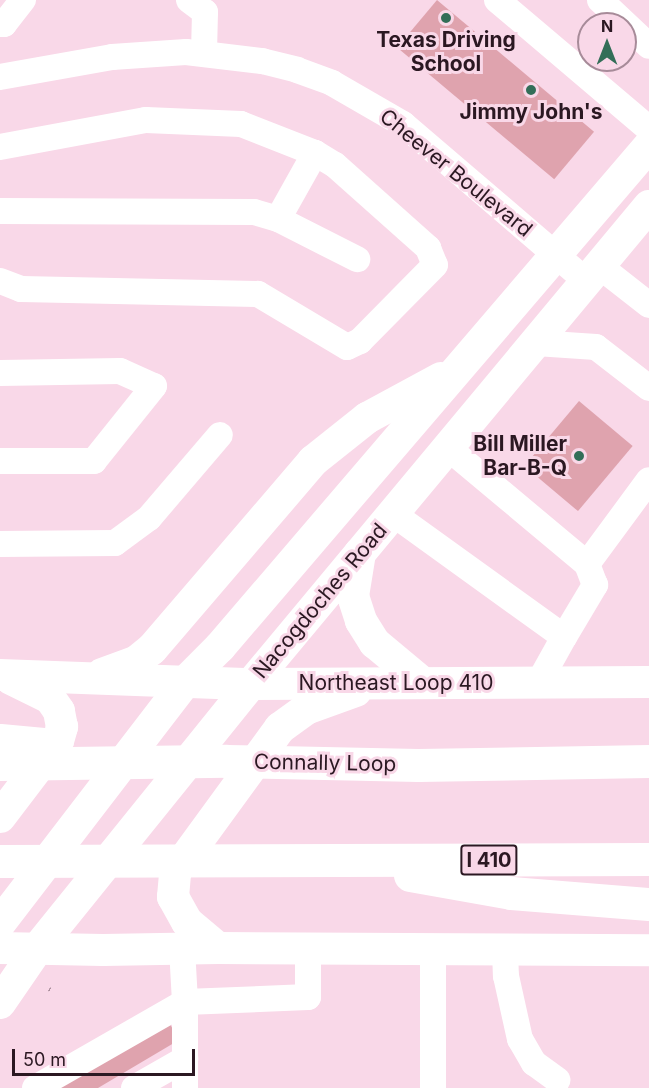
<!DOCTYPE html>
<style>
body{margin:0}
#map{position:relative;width:649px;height:1088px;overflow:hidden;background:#f9d8e8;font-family:Inter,sans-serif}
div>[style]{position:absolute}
.building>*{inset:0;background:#dfa3ae;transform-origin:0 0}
.path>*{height:4px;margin-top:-2px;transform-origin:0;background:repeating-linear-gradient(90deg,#ab8f9d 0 1.5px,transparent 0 6px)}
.minor>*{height:26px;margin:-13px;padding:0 13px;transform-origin:13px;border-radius:13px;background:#fff}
.major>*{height:32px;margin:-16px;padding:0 16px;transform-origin:16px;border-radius:16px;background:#fff}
.highway>*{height:33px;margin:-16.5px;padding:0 16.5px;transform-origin:16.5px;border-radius:16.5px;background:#fff}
.dots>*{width:16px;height:16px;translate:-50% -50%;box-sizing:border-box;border:3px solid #f9d8e8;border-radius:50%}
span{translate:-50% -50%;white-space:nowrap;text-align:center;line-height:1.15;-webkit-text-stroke:6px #f9d8e8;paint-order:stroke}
.shield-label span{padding:2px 4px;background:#f9d8e8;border:2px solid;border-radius:4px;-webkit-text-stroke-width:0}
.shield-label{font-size:20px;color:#2b1822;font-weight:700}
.poi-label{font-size:21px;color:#2b1822;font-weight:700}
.right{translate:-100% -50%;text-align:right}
.street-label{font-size:21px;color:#2b1822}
.north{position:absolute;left:577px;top:12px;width:60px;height:60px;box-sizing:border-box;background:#f9d8e8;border:2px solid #a78b99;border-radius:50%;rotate:0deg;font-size:16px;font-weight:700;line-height:24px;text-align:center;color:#2b1822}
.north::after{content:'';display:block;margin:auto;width:21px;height:27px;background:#336e58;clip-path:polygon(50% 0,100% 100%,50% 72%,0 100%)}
.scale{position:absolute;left:12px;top:1049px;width:183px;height:27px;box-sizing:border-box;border:3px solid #2b1822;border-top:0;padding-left:8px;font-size:18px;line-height:21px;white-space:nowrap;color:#2b1822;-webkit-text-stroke:4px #f9d8e8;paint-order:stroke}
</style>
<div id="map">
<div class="building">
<i style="left:437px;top:0;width:205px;height:62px;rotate:40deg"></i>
<i style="left:579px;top:401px;width:70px;height:85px;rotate:40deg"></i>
<i style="clip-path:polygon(166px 1017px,179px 1040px,98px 1088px,45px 1088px)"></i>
</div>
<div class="path">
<i style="left:49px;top:989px;width:4px;rotate:34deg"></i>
</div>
<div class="minor">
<i style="left:189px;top:0;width:20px;rotate:37deg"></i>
<i style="left:205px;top:12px;width:41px;rotate:91.4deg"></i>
<i style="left:497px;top:0;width:199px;rotate:40.3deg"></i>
<i style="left:600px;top:0;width:67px;rotate:43.2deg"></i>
<i style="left:0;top:24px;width:4px"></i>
<i style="left:4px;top:24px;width:31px;rotate:-52deg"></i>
<i style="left:0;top:77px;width:114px;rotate:-10.1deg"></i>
<i style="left:112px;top:57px;width:74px;rotate:-3.9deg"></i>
<i style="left:186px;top:52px;width:77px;rotate:6.8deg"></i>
<i style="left:262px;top:61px;width:36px;rotate:14deg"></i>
<i style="left:297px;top:70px;width:37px;rotate:20deg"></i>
<i style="left:332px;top:83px;width:82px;rotate:30deg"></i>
<i style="left:403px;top:124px;width:240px;rotate:40.6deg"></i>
<i style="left:0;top:147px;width:148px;rotate:-10.5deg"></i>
<i style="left:146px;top:120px;width:95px;rotate:2.4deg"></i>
<i style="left:241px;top:124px;width:79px;rotate:21.4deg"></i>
<i style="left:315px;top:153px;width:23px;rotate:31deg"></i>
<i style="left:335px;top:165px;width:125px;rotate:41.7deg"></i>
<i style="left:428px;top:248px;width:18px;rotate:68deg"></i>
<i style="left:435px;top:265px;width:107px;rotate:134.6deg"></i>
<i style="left:360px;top:341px;width:14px;rotate:155deg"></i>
<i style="left:347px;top:347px;width:104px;rotate:-149.2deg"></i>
<i style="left:258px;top:294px;width:237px;rotate:-178.8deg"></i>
<i style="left:21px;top:289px;width:22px;rotate:-159deg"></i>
<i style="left:0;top:211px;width:254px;rotate:0.2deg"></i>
<i style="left:254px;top:212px;width:25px;rotate:16deg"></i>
<i style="left:278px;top:219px;width:89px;rotate:26.9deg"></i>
<i style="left:278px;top:219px;width:76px;rotate:-60.7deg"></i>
<i style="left:598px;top:265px;width:65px;rotate:38.1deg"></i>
<i style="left:536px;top:343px;width:60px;rotate:3.8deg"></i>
<i style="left:596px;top:347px;width:67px;rotate:37.7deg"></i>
<i style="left:0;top:373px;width:120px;rotate:-1deg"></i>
<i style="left:120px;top:371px;width:37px;rotate:24deg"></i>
<i style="left:154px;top:386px;width:96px;rotate:128.7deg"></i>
<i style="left:94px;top:461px;width:94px;rotate:180deg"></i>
<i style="left:447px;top:447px;width:182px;rotate:39.9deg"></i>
<i style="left:587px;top:564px;width:104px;rotate:-53.6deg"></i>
<i style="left:392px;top:513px;width:212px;rotate:35.8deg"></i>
<i style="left:564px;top:637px;width:51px;rotate:119.1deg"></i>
<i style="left:0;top:544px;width:115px;rotate:-0.5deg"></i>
<i style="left:115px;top:543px;width:42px;rotate:-36.3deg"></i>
<i style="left:149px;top:518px;width:109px;rotate:-49.5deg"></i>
<i style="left:564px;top:637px;width:61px;rotate:-59.2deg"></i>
<i style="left:595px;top:585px;width:22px;rotate:-111deg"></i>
<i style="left:182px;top:948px;width:54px;rotate:86.8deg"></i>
<i style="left:185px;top:1002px;width:123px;rotate:-2.3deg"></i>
<i style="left:308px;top:997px;width:49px;rotate:-90deg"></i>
<i style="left:433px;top:949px;width:139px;rotate:90deg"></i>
<i style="left:505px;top:950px;width:26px;rotate:88deg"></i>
<i style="left:506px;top:976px;width:65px;rotate:77.5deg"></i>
<i style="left:520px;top:1039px;width:28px;rotate:60deg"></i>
<i style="left:534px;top:1063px;width:29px;rotate:36deg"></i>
<i style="left:35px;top:1088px;width:173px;rotate:-29.8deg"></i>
<i style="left:185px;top:1002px;width:86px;rotate:90deg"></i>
<i style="left:134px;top:1088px;width:59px;rotate:-29.6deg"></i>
</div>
<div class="major">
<i style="left:360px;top:553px;width:44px;rotate:99.2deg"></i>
<i style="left:353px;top:596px;width:26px;rotate:72deg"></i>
<i style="left:361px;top:621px;width:26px;rotate:58deg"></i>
<i style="left:375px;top:643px;width:62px;rotate:39.8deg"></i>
<i style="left:102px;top:674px;width:37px;rotate:-20deg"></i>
<i style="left:137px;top:661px;width:19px;rotate:-39deg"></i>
<i style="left:152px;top:649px;width:248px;rotate:-49.4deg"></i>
<i style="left:313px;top:461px;width:69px;rotate:-38.5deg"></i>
<i style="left:367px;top:418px;width:84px;rotate:-28.4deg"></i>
<i style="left:0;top:675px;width:251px;rotate:2.1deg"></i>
<i style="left:251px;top:684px;width:398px;rotate:-0.3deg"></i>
<i style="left:0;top:817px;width:96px;rotate:-52.7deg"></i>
<i style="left:58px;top:741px;width:15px;rotate:-74deg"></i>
<i style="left:62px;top:727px;width:16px;rotate:-101deg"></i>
<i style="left:59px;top:711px;width:16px;rotate:-125deg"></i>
<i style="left:50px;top:698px;width:43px;rotate:-154deg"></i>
<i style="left:0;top:923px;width:302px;rotate:-52.5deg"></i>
<i style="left:184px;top:683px;width:51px;rotate:-45deg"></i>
<i style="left:220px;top:647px;width:660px;rotate:-49.43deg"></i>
<i style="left:0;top:948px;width:103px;rotate:1.1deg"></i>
<i style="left:103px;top:950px;width:115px;rotate:-1deg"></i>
<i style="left:218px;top:948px;width:431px;rotate:0.3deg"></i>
<i style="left:218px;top:948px;width:40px;rotate:-140deg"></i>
<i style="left:187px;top:922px;width:29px;rotate:-119deg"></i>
<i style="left:173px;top:897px;width:25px;rotate:-85deg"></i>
<i style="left:175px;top:872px;width:178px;rotate:-53.9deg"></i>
<i style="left:280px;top:728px;width:32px;rotate:-36deg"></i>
<i style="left:306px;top:709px;width:53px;rotate:-19.8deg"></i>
<i style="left:0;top:1003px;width:65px;rotate:-55.6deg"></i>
<i style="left:37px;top:949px;width:341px;rotate:-51.1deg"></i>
<i style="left:251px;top:684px;width:622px;rotate:-50.22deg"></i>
</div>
<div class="highway">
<i style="left:0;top:740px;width:54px;rotate:5.3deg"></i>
<i style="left:0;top:764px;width:226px;rotate:-0.8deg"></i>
<i style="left:226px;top:761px;width:192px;rotate:1.2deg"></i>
<i style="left:418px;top:765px;width:231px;rotate:-1deg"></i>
<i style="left:0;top:861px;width:649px;rotate:-0.18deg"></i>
<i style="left:410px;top:875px;width:103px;rotate:10.1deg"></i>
<i style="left:511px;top:893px;width:138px;rotate:4.6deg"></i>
</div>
<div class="dots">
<i style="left:446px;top:18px;background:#336e58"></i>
<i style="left:531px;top:90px;background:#336e58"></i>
<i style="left:579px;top:456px;background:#336e58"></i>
</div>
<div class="shield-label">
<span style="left:489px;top:860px">I 410</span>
</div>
<div class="poi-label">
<span style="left:446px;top:52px">Texas Driving<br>School</span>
<span style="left:531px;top:112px">Jimmy John's</span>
<span class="right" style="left:567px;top:456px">Bill Miller<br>Bar-B-Q</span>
</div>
<div class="street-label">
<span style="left:456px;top:173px;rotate:39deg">Cheever Boulevard</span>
<span style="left:320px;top:601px;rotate:-50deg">Nacogdoches Road</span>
<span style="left:396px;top:683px">Northeast Loop 410</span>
<span style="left:325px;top:763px;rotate:1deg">Connally Loop</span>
</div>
<div class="north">N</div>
<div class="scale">50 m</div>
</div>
